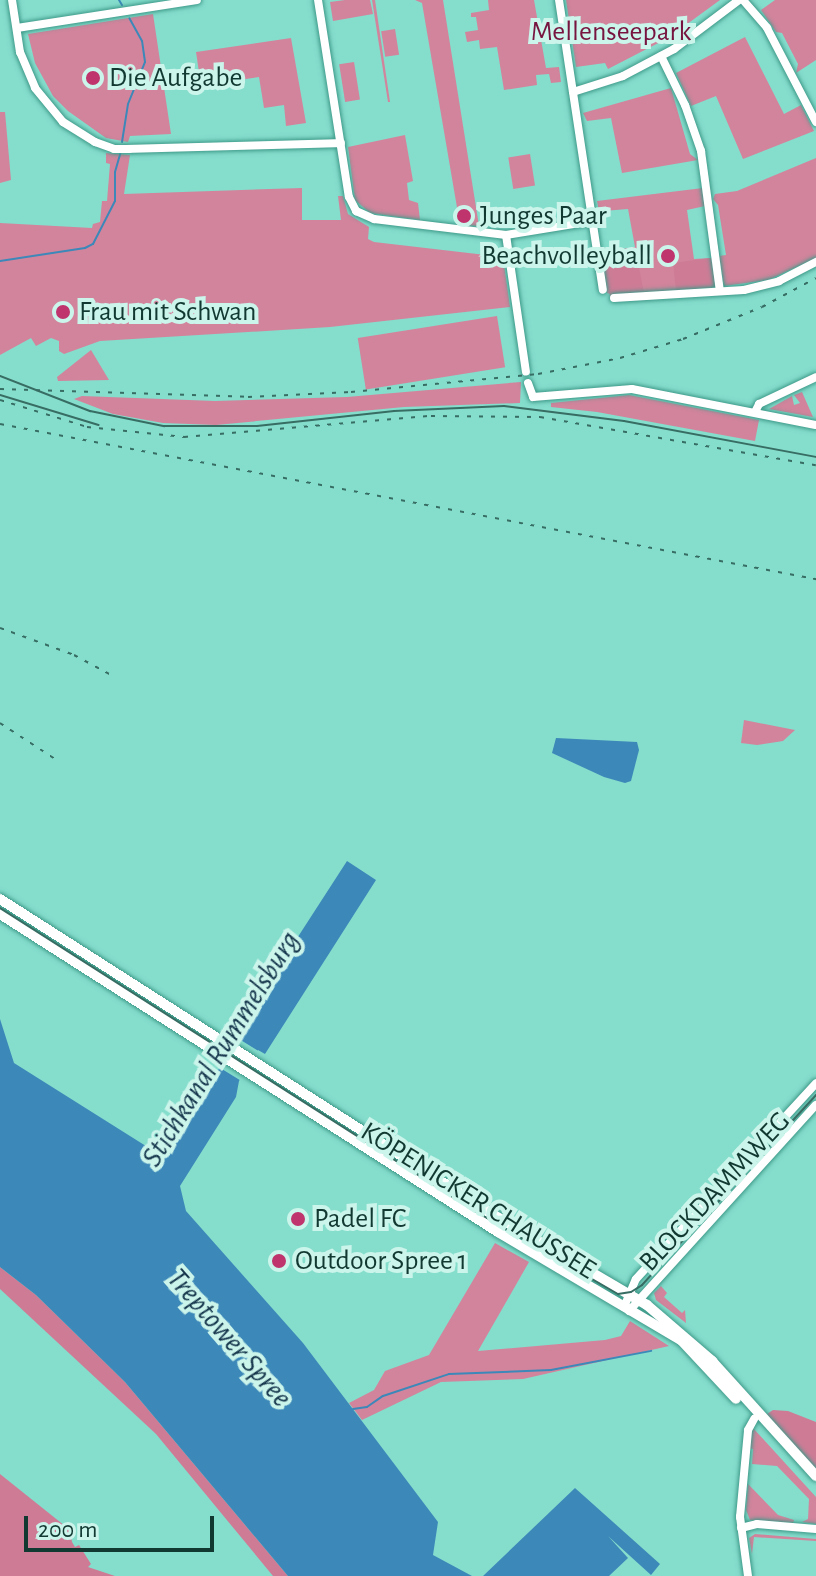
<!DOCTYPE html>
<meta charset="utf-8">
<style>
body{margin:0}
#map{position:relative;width:816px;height:1576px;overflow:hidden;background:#85ddcc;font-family:"Alegreya Sans",sans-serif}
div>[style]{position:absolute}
.green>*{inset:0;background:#d2849c;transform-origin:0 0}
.forest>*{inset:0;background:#ce7c96;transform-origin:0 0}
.water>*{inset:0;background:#3c88b9}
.pier>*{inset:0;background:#85ddcc}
.stream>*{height:2px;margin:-1px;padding:0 1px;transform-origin:1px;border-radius:1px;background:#3c88b9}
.roads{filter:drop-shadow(0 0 2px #3e9989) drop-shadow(0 0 2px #3e9989)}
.minor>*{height:8px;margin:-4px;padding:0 4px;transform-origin:4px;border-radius:4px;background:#fff}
.major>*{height:10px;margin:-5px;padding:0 5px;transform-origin:5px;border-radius:5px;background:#fff}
.tram>*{height:2px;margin:-1px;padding:0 1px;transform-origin:1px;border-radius:1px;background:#376d63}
.rail>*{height:2px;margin-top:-1px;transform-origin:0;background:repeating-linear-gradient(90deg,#376d63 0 4px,transparent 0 12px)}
.dots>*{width:22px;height:22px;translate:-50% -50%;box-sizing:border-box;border:4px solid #cbf5eb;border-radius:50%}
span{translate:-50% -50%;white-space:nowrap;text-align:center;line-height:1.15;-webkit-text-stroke:8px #cbf5eb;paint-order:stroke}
.park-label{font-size:28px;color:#77143f}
.poi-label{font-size:28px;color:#123832}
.left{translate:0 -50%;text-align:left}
.right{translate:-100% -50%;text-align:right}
.street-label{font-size:28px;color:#123832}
.water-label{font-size:30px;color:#17374d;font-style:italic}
.scale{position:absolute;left:24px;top:1516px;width:190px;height:36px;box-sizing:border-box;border:4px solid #123832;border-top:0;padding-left:10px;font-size:24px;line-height:28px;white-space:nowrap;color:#123832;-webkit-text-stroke:6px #cbf5eb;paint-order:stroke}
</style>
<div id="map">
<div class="green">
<i style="clip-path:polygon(345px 0,370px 0,373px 14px,333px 21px,330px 2px)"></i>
<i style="clip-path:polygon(372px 0,375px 0,390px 102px,388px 102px)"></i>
<i style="clip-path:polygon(415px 0,443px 0,479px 226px,460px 225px,422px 3px)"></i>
<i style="clip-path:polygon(488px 0,534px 0,546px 68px,559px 67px,561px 82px,551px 83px,549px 74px,536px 75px,537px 85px,504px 90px,497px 47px,480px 49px,479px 40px,467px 42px,465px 32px,478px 30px,476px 17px,471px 17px,471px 13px,489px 10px)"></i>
<i style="clip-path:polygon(566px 0,720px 0,668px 38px,608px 69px,605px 63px,576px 67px)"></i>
<i style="clip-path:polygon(775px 0,816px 0,816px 60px,796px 73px,798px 64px,782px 33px,776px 32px,761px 10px)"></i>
<i style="clip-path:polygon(153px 14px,171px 134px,130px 136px,128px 142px,106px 138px,68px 111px,53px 96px,35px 63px,28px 34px)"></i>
<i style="left:395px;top:29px;width:26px;height:14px;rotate:81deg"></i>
<i style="clip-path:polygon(745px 37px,784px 114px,801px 105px,814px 131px,743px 159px,716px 96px,691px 106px,676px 73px)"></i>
<i style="clip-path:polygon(291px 38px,306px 123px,286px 126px,284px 105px,264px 108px,259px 77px,206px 85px,200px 79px,196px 52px)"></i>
<i style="left:354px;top:62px;width:38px;height:15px;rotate:81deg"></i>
<i style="clip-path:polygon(671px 88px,690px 154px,698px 160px,622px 173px,611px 118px,587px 121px,583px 113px)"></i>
<i style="clip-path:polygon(0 112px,5px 112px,11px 180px,0 183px)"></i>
<i style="clip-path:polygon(405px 135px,413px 181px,407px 183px,409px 200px,418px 203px,420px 220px,370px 213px,355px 200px,348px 147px)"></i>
<i style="clip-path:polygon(106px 153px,130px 155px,124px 194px,302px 188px,302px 220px,341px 220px,338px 196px,343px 196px,348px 214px,369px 227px,368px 239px,374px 242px,503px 257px,510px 307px,330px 327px,100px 341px,64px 354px,59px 351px,59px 341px,51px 338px,36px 346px,31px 338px,0 355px,0 223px,92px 228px,93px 224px,100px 222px,102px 201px,107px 201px,110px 164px,106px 163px)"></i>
<i style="left:530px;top:154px;width:32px;height:22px;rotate:81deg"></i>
<i style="clip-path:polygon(816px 158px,816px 258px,768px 280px,724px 286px,719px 256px,726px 255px,718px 205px,713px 199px,715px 194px,737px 191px)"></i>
<i style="clip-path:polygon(703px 188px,705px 206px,687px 210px,694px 259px,712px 258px,716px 287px,617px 296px,607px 293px,600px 253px,635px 247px,628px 209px,603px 211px,600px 217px,597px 201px)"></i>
<i style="left:497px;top:316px;width:52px;height:141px;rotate:81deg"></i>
<i style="clip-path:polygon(91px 350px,109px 380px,58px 381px,57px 377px)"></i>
<i style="clip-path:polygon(521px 382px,520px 403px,404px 407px,216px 425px,163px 423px,113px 414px,74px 399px,82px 396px,215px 401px,347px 397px)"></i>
<i style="clip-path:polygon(802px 392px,813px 417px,769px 409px,792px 396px,794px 405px,800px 403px,794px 395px)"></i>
<i style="clip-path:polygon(629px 395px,759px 420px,755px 441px,597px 412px,551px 407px,551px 403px)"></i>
<i style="clip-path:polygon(744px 720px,795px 730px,783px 741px,757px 745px,741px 743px)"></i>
<i style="clip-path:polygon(495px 1243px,529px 1262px,478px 1351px,605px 1340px,621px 1336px,630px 1321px,669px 1346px,523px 1379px,441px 1382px,362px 1420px,349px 1403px,374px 1390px,385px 1371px,429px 1355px)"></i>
<i style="clip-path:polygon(661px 1286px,667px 1293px,664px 1297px,682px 1313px,685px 1310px,686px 1323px,656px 1300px,654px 1293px)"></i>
<i style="clip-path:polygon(753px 1428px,816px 1497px,816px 1524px,802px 1522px,808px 1519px,809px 1499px,777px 1466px,752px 1464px,753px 1449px,749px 1448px)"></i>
<i style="clip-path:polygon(748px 1484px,778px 1515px,794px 1520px,793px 1523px,750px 1520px,746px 1510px)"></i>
<i style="clip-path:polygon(755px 1534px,816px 1539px,816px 1541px,754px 1537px,752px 1554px,749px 1538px)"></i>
</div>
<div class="forest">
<i style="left:635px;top:247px;width:47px;height:34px;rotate:79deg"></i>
<i style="clip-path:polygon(710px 258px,715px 262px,716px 287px,676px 291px,673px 263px)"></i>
<i style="clip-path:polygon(0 1267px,36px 1295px,125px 1382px,288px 1576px,273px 1576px,156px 1434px,0 1289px)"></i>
<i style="clip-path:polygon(773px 1410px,788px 1411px,816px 1422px,816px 1469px,770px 1420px,767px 1414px)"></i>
<i style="clip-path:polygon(0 1474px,70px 1530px,72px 1542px,75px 1547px,79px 1545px,91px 1564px,88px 1567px,115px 1576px,0 1576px)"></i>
</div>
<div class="water">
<i style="clip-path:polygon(556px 738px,637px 742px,639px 750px,631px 781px,625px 783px,604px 777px,552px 753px)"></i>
<i style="clip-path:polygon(347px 861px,376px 880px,265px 1054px,258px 1050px,239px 1081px,236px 1097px,180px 1186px,186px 1211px,303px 1343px,438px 1522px,433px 1555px,472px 1576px,288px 1576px,125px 1382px,36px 1295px,0 1267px,0 1019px,14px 1063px,157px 1153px,207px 1076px,221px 1068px,240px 1038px,235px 1034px)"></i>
<i style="clip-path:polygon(575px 1488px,660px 1564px,651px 1575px,608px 1536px,628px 1558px,609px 1576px,483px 1576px)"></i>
</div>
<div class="pier">
<i style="clip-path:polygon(231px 1034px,268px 1057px,260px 1055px,243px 1082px,217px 1066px,235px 1038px)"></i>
</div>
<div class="stream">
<i style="left:119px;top:0;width:6px;rotate:59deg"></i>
<i style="left:122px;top:142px;width:38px;rotate:-81deg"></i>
<i style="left:128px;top:104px;width:45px;rotate:-68deg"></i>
<i style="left:145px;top:62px;width:21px;rotate:-98deg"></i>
<i style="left:142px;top:41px;width:26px;rotate:-119deg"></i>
<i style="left:0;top:261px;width:86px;rotate:-8.7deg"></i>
<i style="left:85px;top:248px;width:9px;rotate:-27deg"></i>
<i style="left:93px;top:244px;width:48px;rotate:-62.9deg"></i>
<i style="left:115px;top:201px;width:29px;rotate:-90deg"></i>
<i style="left:115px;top:172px;width:19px;rotate:-74deg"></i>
<i style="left:353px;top:1409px;width:14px;rotate:-8deg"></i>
<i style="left:367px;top:1407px;width:19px;rotate:-35deg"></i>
<i style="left:383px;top:1396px;width:70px;rotate:-18.4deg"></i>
<i style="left:449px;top:1374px;width:102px;rotate:-2.2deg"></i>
<i style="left:551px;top:1370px;width:102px;rotate:-10.8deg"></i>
</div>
<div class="roads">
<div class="minor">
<i style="left:12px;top:0;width:53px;rotate:81.3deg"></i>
<i style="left:20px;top:52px;width:39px;rotate:67deg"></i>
<i style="left:35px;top:88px;width:44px;rotate:50.5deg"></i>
<i style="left:63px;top:122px;width:38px;rotate:32deg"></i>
<i style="left:95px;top:142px;width:20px;rotate:20deg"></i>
<i style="left:114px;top:149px;width:15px"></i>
<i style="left:129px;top:149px;width:212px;rotate:-1.6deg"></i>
<i style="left:318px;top:0;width:199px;rotate:81.1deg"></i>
<i style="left:349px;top:197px;width:16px;rotate:63deg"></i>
<i style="left:356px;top:211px;width:20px;rotate:24deg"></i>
<i style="left:374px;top:219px;width:133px;rotate:6.9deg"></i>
<i style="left:506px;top:235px;width:87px;rotate:-9.2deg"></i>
<i style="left:559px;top:0;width:293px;rotate:81.4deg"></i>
<i style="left:743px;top:0;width:37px;rotate:49deg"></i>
<i style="left:767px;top:28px;width:106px;rotate:62.5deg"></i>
<i style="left:17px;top:28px;width:182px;rotate:-8.8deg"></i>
<i style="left:661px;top:56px;width:55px;rotate:63.9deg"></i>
<i style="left:685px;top:105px;width:49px;rotate:70.8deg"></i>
<i style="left:701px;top:151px;width:141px;rotate:82.3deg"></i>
<i style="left:573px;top:92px;width:52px;rotate:-17.7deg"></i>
<i style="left:623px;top:76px;width:58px;rotate:-27.9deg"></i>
<i style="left:674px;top:49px;width:81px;rotate:-37deg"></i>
<i style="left:506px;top:235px;width:138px;rotate:81.7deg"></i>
<i style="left:614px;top:298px;width:130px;rotate:-3.5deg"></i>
<i style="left:744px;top:290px;width:36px;rotate:-14deg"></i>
<i style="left:779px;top:281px;width:42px;rotate:-27.2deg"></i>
<i style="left:528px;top:383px;width:15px;rotate:70deg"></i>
<i style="left:533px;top:397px;width:99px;rotate:-4.6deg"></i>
<i style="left:632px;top:389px;width:187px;rotate:11.1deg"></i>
<i style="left:755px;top:412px;width:9px;rotate:-63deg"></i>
<i style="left:759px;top:404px;width:63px;rotate:-25.3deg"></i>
<i style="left:624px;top:1307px;width:30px;rotate:-67deg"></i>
<i style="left:636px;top:1279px;width:266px;rotate:-47.4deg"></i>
<i style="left:629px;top:1311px;width:278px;rotate:-47.8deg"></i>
<i style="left:741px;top:1528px;width:16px;rotate:-14deg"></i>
<i style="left:757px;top:1524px;width:59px;rotate:4.8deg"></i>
<i style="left:748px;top:1576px;width:60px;rotate:-97.7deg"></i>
<i style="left:740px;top:1517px;width:87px;rotate:-84.7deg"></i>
<i style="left:748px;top:1430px;width:13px;rotate:-61deg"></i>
</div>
<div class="major">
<i style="left:0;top:899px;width:581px;rotate:32.62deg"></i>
<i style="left:489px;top:1212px;width:183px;rotate:30.5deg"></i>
<i style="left:647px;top:1305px;width:86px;rotate:40.7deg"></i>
<i style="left:712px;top:1361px;width:155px;rotate:47.9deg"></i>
<i style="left:0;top:914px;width:591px;rotate:32.56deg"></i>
<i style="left:498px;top:1232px;width:214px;rotate:30.6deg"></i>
<i style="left:682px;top:1341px;width:79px;rotate:47deg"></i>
</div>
</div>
<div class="tram">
<i style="left:0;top:376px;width:97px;rotate:21.3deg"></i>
<i style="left:90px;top:411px;width:76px;rotate:11.5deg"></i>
<i style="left:164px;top:426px;width:93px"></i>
<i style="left:257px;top:426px;width:138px;rotate:-6.2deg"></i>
<i style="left:394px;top:411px;width:110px;rotate:-2.6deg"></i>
<i style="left:504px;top:406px;width:121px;rotate:7.1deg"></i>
<i style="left:624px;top:421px;width:195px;rotate:10.6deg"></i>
<i style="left:0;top:395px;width:103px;rotate:16.9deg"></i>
<i style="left:0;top:908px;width:561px;rotate:32.56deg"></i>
<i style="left:473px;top:1210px;width:168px;rotate:30.1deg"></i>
<i style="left:618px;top:1294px;width:13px;rotate:-9deg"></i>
<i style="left:631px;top:1292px;width:13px;rotate:-32deg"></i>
<i style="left:642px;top:1285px;width:258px;rotate:-47.5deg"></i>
</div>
<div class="rail">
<i style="left:0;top:389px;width:248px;rotate:1.8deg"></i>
<i style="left:248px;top:397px;width:103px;rotate:-2.8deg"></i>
<i style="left:351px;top:392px;width:188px;rotate:-5.5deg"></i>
<i style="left:538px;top:374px;width:84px;rotate:-11deg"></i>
<i style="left:620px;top:358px;width:66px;rotate:-16.8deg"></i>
<i style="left:683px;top:339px;width:85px;rotate:-22.1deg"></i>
<i style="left:762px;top:307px;width:61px;rotate:-28.2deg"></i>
<i style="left:0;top:400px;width:91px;rotate:17.2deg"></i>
<i style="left:87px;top:427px;width:98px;rotate:5.9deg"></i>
<i style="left:184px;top:437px;width:248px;rotate:-4.9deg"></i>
<i style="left:431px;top:416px;width:109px;rotate:0.5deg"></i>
<i style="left:540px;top:417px;width:280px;rotate:9.9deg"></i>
<i style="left:0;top:424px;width:831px;rotate:10.76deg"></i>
<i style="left:0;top:628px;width:79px;rotate:20deg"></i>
<i style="left:74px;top:655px;width:42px;rotate:28.4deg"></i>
<i style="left:0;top:723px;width:69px;rotate:33.2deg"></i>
</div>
<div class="dots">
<i style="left:93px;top:78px;background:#bf346d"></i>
<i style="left:464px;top:216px;background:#bf346d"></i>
<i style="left:668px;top:256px;background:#bf346d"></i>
<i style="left:63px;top:312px;background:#bf346d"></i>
<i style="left:298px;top:1219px;background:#bf346d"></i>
<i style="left:279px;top:1261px;background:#bf346d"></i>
</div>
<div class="park-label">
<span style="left:611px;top:32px">Mellenseepark</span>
</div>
<div class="poi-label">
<span class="left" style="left:109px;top:78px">Die Aufgabe</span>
<span class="left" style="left:480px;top:216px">Junges Paar</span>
<span class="right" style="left:652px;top:256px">Beachvolleyball</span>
<span class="left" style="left:79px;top:312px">Frau mit Schwan</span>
<span class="left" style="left:314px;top:1219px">Padel FC</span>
<span class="left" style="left:295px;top:1261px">Outdoor Spree 1</span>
</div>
<div class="street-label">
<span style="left:715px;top:1192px;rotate:-47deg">BLOCKDAMMWEG</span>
<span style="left:478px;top:1201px;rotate:32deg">KÖPENICKER CHAUSSEE</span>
</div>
<div class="water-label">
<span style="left:221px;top:1049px;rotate:-58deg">Stichkanal Rummelsburg</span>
<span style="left:229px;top:1338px;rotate:49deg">Treptower Spree</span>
</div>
<div class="scale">200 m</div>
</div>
